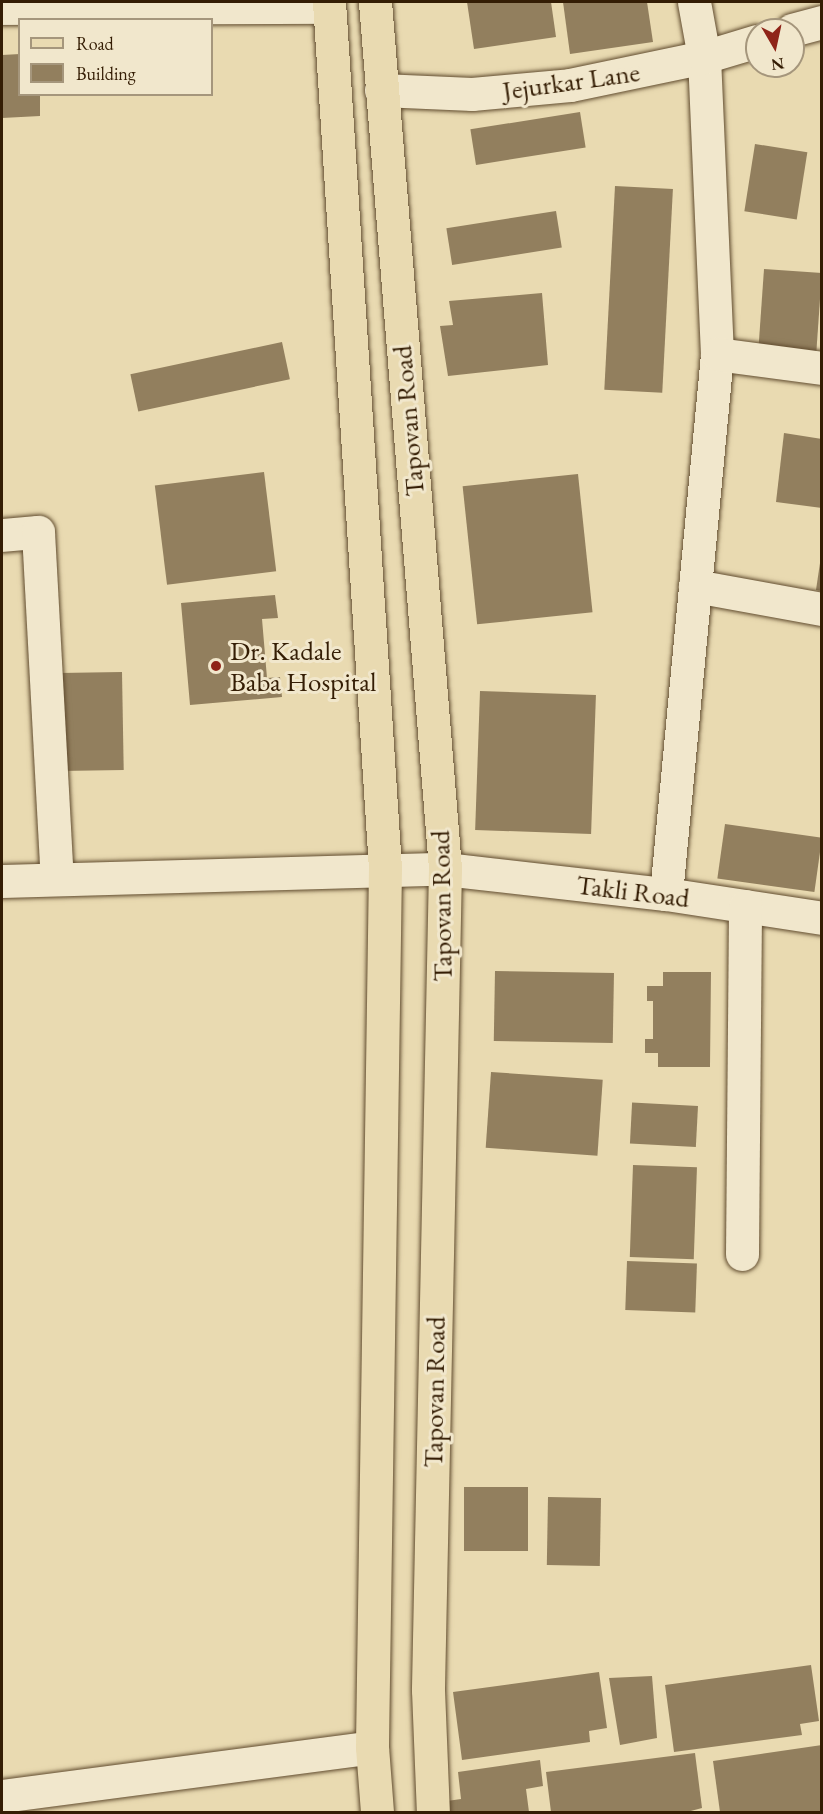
<!DOCTYPE html>
<style>
body{margin:0}
#map{position:relative;width:823px;height:1814px;overflow:hidden;background:#e9dab1;font-family:"EB Garamond",serif}
div>[style]{position:absolute}
.building>*{inset:0;background:#927f5e;transform-origin:0 0}
.roads{filter:drop-shadow(0 0 2px #614c2f) drop-shadow(0 0 2px #614c2f)}
.minor>*{height:33px;margin:-16.5px;padding:0 16.5px;transform-origin:16.5px;border-radius:16.5px;background:#f1e7cc}
.major>*{height:33px;margin:-16.5px;padding:0 16.5px;transform-origin:16.5px;border-radius:16.5px;background:#e9dab1}
.dots>*{width:16px;height:16px;translate:-50% -50%;box-sizing:border-box;border:3px solid #f1e7cc;border-radius:50%}
span{translate:-50% -50%;white-space:nowrap;text-align:center;line-height:1.15;-webkit-text-stroke:6px #f1e7cc;paint-order:stroke}
.street-label{font-size:27px;color:#341d04}
.poi-label{font-size:27px;color:#341d04}
.left{translate:0 -50%;text-align:left}
.frame{position:absolute;inset:0;border:3px solid #341d04;pointer-events:none}
.legend{position:absolute;left:18px;top:18px;width:195px;height:78px;box-sizing:border-box;background:#f1e7cc;border:2px solid #a5967c;margin:0;padding:8px 10px;list-style:none;font-size:18px;color:#341d04}
.legend li{display:flex;align-items:center;gap:12px;height:30px}
.legend b{width:30px;border:2px solid #a5967c}
.north{position:absolute;left:745px;top:18px;width:60px;height:60px;box-sizing:border-box;background:#f1e7cc;border:2px solid #a5967c;border-radius:50%;rotate:171deg;font-size:16px;font-weight:700;line-height:24px;text-align:center;color:#341d04}
.north::after{content:'';display:block;margin:auto;width:21px;height:27px;background:#8f2418;clip-path:polygon(50% 0,100% 100%,50% 72%,0 100%)}
</style>
<div id="map">
<div class="building">
<i style="clip-path:polygon(467px 2px,551px 2px,556px 37px,474px 49px)"></i>
<i style="clip-path:polygon(563px 2px,647px 2px,653px 42px,570px 54px)"></i>
<i style="clip-path:polygon(20px 54px,20px 94px,40px 94px,40px 116px,2px 118px,2px 55px)"></i>
<i style="left:580px;top:112px;width:36px;height:111px;rotate:81deg"></i>
<i style="left:755px;top:144px;width:53px;height:68px;rotate:9deg"></i>
<i style="left:615px;top:186px;width:58px;height:204px;rotate:3deg"></i>
<i style="left:556px;top:211px;width:37px;height:111px;rotate:81deg"></i>
<i style="left:764px;top:269px;width:58px;height:85px;rotate:4deg"></i>
<i style="clip-path:polygon(542px 293px,548px 365px,448px 376px,440px 326px,453px 325px,449px 301px)"></i>
<i style="left:282px;top:342px;width:38px;height:155px;rotate:78deg"></i>
<i style="clip-path:polygon(784px 433px,822px 439px,822px 508px,776px 502px)"></i>
<i style="left:264px;top:472px;width:100px;height:110px;rotate:83deg"></i>
<i style="left:578px;top:474px;width:139px;height:116px;rotate:84deg"></i>
<i style="clip-path:polygon(820px 563px,822px 563px,822px 591px,816px 590px)"></i>
<i style="clip-path:polygon(275px 595px,278px 618px,262px 619px,267px 678px,280px 677px,282px 697px,190px 705px,181px 603px)"></i>
<i style="left:122px;top:672px;width:98px;height:63px;rotate:89deg"></i>
<i style="left:480px;top:691px;width:116px;height:139px;rotate:2deg"></i>
<i style="left:725px;top:824px;width:98px;height:55px;rotate:8deg"></i>
<i style="left:495px;top:971px;width:119px;height:70px;rotate:1deg"></i>
<i style="clip-path:polygon(663px 972px,711px 972px,710px 1067px,658px 1067px,658px 1053px,645px 1053px,645px 1039px,653px 1039px,653px 1001px,647px 1001px,647px 986px,663px 986px)"></i>
<i style="left:491px;top:1072px;width:112px;height:76px;rotate:4deg"></i>
<i style="left:698px;top:1106px;width:41px;height:66px;rotate:93deg"></i>
<i style="left:633px;top:1165px;width:64px;height:92px;rotate:2deg"></i>
<i style="left:627px;top:1261px;width:70px;height:49px;rotate:2deg"></i>
<i style="left:464px;top:1487px;width:64px;height:64px"></i>
<i style="left:548px;top:1497px;width:53px;height:68px;rotate:1deg"></i>
<i style="clip-path:polygon(811px 1665px,819px 1721px,800px 1724px,802px 1735px,674px 1752px,665px 1685px)"></i>
<i style="clip-path:polygon(599px 1672px,607px 1728px,589px 1731px,590px 1742px,462px 1760px,453px 1692px)"></i>
<i style="clip-path:polygon(652px 1676px,657px 1738px,620px 1745px,609px 1678px)"></i>
<i style="clip-path:polygon(822px 1745px,822px 1812px,720px 1812px,713px 1761px)"></i>
<i style="clip-path:polygon(695px 1753px,702px 1808px,687px 1812px,551px 1812px,546px 1772px)"></i>
<i style="clip-path:polygon(540px 1760px,543px 1786px,526px 1789px,529px 1812px,441px 1812px,440px 1802px,461px 1799px,458px 1772px)"></i>
</div>
<div class="roads">
<div class="minor">
<i style="left:694px;top:2px;width:56px;rotate:79.7deg"></i>
<i style="left:704px;top:57px;width:297px;rotate:87.5deg"></i>
<i style="left:2px;top:8px;width:327px;rotate:-0.2deg"></i>
<i style="left:792px;top:30px;width:31px;rotate:-15deg"></i>
<i style="left:381px;top:90px;width:91px;rotate:2.5deg"></i>
<i style="left:472px;top:94px;width:98px;rotate:-5.2deg"></i>
<i style="left:570px;top:85px;width:137px;rotate:-11.8deg"></i>
<i style="left:704px;top:57px;width:55px;rotate:-16.8deg"></i>
<i style="left:2px;top:535px;width:36px;rotate:-5deg"></i>
<i style="left:38px;top:532px;width:347px;rotate:86.9deg"></i>
<i style="left:695px;top:586px;width:129px;rotate:10.3deg"></i>
<i style="left:2px;top:881px;width:443px;rotate:-1.6deg"></i>
<i style="left:445px;top:869px;width:222px;rotate:6.5deg"></i>
<i style="left:666px;top:894px;width:158px;rotate:8.7deg"></i>
<i style="left:666px;top:894px;width:542px;rotate:-84.6deg"></i>
<i style="left:717px;top:354px;width:106px;rotate:7.6deg"></i>
<i style="left:742px;top:1254px;width:348px;rotate:-89.5deg"></i>
<i style="left:2px;top:1796px;width:373px;rotate:-7.5deg"></i>
</div>
<div class="major">
<i style="left:329px;top:2px;width:868px;rotate:86.3deg"></i>
<i style="left:385px;top:868px;width:879px;rotate:90.85deg"></i>
<i style="left:372px;top:1747px;width:65px;rotate:85.6deg"></i>
<i style="left:375px;top:2px;width:870px;rotate:85.38deg"></i>
<i style="left:445px;top:869px;width:821px;rotate:91.19deg"></i>
<i style="left:428px;top:1690px;width:122px;rotate:87.7deg"></i>
</div>
</div>
<div class="dots">
<i style="left:216px;top:666px;background:#8f2418"></i>
</div>
<div class="street-label">
<span style="left:571px;top:81px;rotate:-8deg">Jejurkar Lane</span>
<span style="left:408px;top:421px;rotate:-95deg">Tapovan Road</span>
<span style="left:633px;top:891px;rotate:7deg">Takli Road</span>
<span style="left:441px;top:906px;rotate:-91deg">Tapovan Road</span>
<span style="left:434px;top:1392px;rotate:-89deg">Tapovan Road</span>
</div>
<div class="poi-label">
<span class="left" style="left:230px;top:666px">Dr. Kadale<br>Baba Hospital</span>
</div>
<div class="frame"></div>
<ul class="legend">
<li><b style="height:8px;background:#e9dab1"></b>Road</li>
<li><b style="height:16px;background:#927f5e"></b>Building</li>
</ul>
<div class="north">N</div>
</div>
